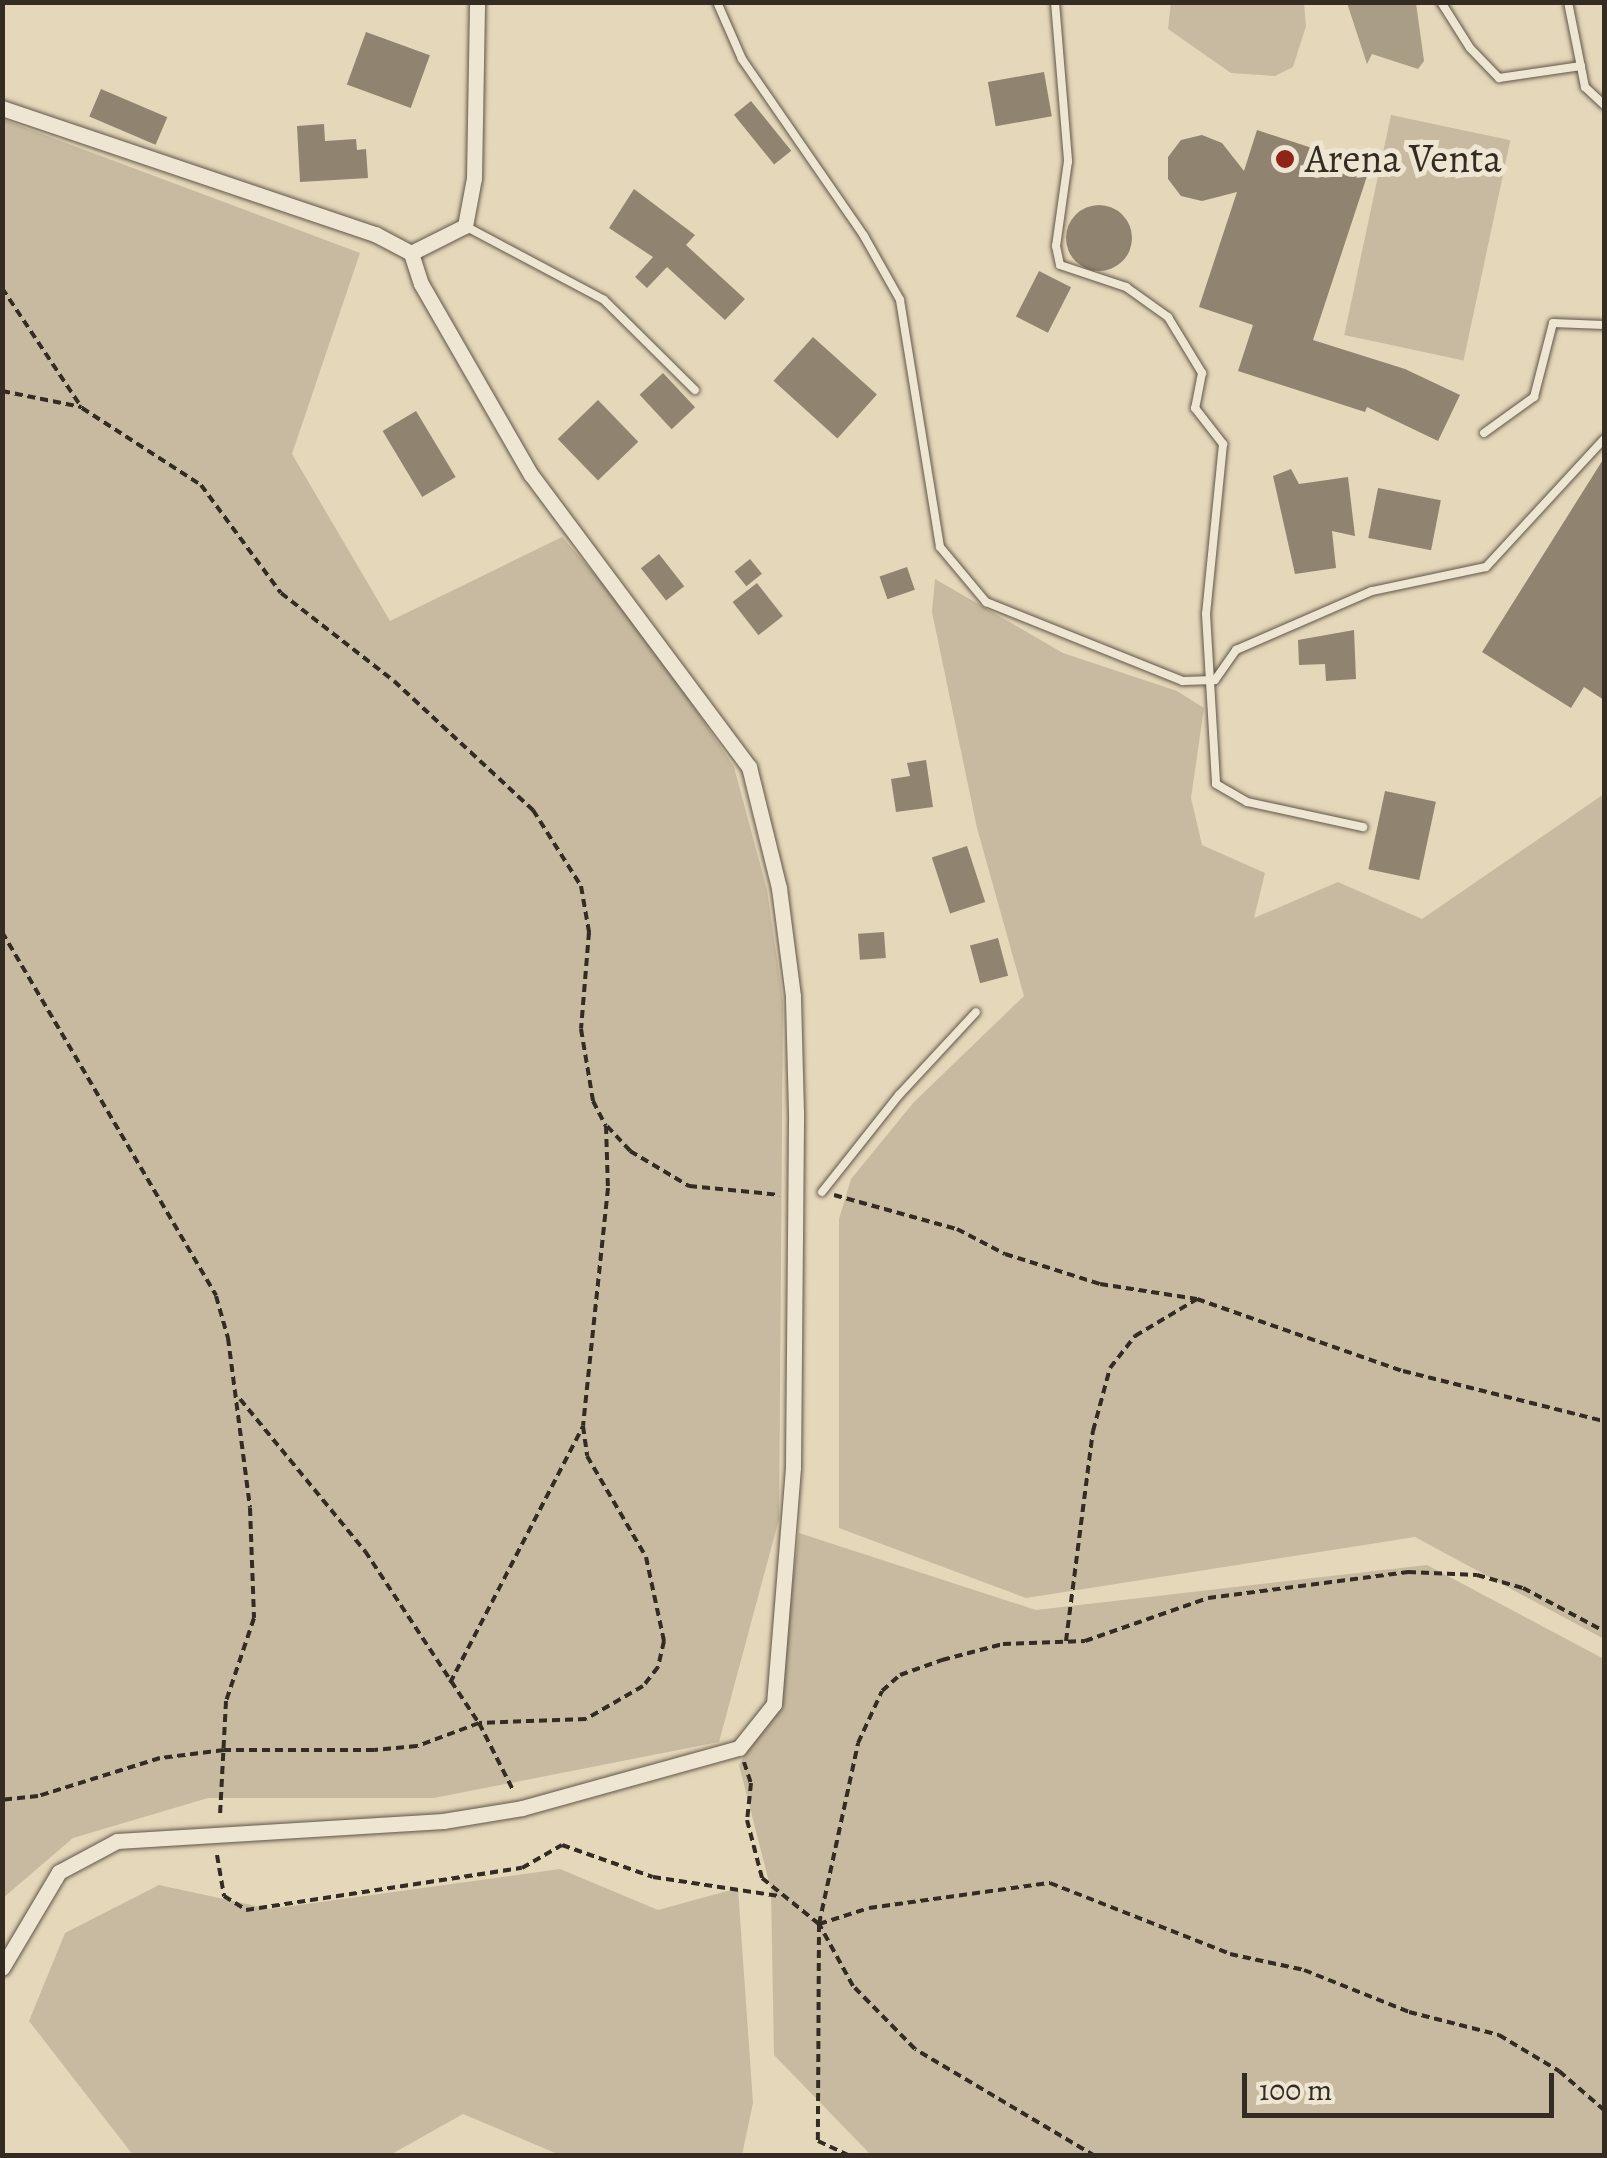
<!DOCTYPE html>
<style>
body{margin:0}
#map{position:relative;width:1607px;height:2158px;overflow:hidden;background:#e5d7ba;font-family:Alegreya,serif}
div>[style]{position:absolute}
.green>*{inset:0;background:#c7baa0;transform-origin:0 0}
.water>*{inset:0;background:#a99d86}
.building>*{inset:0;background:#908471;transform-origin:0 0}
.round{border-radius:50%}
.path>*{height:4px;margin-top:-2px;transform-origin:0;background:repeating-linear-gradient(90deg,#342b22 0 8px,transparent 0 13px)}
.roads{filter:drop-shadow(0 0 2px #605648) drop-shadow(0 0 2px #605648)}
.service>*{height:8px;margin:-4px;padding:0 4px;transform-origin:4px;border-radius:4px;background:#eee5d2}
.minor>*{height:15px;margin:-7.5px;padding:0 7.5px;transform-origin:7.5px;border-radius:7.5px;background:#eee5d2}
.dots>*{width:28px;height:28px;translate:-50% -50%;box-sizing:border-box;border:5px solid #eee5d2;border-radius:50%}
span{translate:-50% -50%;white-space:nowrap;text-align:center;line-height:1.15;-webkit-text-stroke:10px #eee5d2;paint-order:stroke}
.poi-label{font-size:40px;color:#342b22}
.left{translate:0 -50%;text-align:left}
.frame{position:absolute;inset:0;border:5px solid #342b22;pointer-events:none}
.scale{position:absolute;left:1242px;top:2073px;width:312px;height:45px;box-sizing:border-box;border:5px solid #342b22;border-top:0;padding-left:12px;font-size:30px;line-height:35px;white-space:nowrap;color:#342b22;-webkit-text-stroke:8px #eee5d2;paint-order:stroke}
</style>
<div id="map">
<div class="green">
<i style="clip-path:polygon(1171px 2px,1304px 3px,1306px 26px,1293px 67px,1275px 76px,1231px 73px,1168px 29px)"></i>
<i style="left:1391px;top:115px;width:122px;height:225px;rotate:12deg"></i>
<i style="clip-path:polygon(2px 119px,360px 253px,292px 454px,390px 621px,562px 537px,640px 626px,734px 767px,767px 890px,783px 1001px,779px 1519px,719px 1742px,434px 1798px,208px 1798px,73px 1838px,3px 1898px)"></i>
<i style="clip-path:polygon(935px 579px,1063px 653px,1177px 691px,1204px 708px,1191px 798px,1202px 845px,1265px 873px,1254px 918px,1338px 882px,1422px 919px,1604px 794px,1604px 1639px,1415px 1537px,1026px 1598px,839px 1528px,839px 1219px,851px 1179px,914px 1102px,1024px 996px,977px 828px,932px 612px)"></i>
<i style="clip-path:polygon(799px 1533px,1036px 1610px,1427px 1565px,1604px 1659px,1604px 2155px,871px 2155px,774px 2055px,771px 1890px,739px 1765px,778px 1693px)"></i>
<i style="clip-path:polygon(560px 1869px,658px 1910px,738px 1888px,753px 2103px,742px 2155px,560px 2155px,463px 2114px,390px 2155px,133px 2155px,29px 2021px,65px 1933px,159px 1885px,270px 1909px)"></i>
</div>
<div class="water">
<i style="clip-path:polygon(1347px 3px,1416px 3px,1424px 61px,1418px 69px,1372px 54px,1367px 64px)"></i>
</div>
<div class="building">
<i style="left:366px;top:32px;width:68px;height:56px;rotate:20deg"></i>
<i style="left:1044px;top:72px;width:45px;height:57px;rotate:80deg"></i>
<i style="left:101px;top:89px;width:72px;height:30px;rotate:23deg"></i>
<i style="left:751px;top:101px;width:64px;height:22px;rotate:51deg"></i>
<i style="clip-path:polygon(324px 124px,325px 141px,356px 139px,357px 150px,366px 149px,368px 178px,300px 182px,297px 126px)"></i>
<i style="clip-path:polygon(1257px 130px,1370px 167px,1313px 340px,1405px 369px,1460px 395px,1438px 441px,1367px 407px,1365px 412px,1238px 371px,1253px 325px,1199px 307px,1237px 192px,1202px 201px,1181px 196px,1168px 179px,1168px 157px,1181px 140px,1202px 135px,1222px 143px,1244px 171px)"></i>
<i style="clip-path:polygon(634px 189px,695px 235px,686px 245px,745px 299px,725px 320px,667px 267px,647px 288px,635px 277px,653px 257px,609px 228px)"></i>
<i class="round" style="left:1066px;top:205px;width:66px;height:66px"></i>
<i style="left:1039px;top:271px;width:36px;height:51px;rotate:27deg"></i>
<i style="left:813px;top:337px;width:86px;height:59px;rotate:42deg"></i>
<i style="left:663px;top:373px;width:47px;height:32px;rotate:47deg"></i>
<i style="left:598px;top:400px;width:58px;height:56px;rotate:46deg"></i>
<i style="left:416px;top:411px;width:77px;height:39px;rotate:59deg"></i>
<i style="clip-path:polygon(1604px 458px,1604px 700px,1584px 687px,1571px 708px,1482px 652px)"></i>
<i style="clip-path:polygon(1291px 469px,1299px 484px,1348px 477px,1355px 536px,1332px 531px,1336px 568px,1295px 574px,1273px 476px)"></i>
<i style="left:1378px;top:488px;width:64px;height:51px;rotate:11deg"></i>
<i style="left:659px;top:554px;width:41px;height:23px;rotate:52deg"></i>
<i style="left:750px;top:559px;width:19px;height:20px;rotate:51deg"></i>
<i style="left:907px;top:567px;width:24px;height:29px;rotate:71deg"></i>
<i style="left:757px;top:583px;width:42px;height:31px;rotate:52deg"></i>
<i style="clip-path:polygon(1354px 630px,1356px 679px,1326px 681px,1325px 664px,1299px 665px,1298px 640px)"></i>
<i style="clip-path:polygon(926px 760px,933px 807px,896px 812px,891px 779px,910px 776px,907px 763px)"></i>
<i style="left:1385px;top:791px;width:52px;height:80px;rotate:12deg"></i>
<i style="left:967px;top:846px;width:59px;height:37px;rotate:72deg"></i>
<i style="left:884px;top:932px;width:26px;height:26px;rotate:86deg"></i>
<i style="left:998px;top:938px;width:39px;height:29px;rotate:75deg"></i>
</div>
<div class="path">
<i style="left:2px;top:288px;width:144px;rotate:56.3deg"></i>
<i style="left:82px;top:408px;width:142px;rotate:32.9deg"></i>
<i style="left:201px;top:485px;width:134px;rotate:53.5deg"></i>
<i style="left:281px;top:593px;width:143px;rotate:37.9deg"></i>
<i style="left:394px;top:681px;width:190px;rotate:42.9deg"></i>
<i style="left:533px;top:810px;width:90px;rotate:57.7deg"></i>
<i style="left:581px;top:886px;width:47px;rotate:80.1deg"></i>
<i style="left:589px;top:932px;width:97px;rotate:94.7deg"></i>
<i style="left:581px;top:1029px;width:73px;rotate:80.5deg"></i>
<i style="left:593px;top:1101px;width:28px;rotate:63deg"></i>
<i style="left:606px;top:1126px;width:62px;rotate:88.2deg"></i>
<i style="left:608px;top:1188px;width:239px;rotate:96deg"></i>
<i style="left:583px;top:1426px;width:30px;rotate:82deg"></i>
<i style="left:587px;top:1456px;width:117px;rotate:59.7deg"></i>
<i style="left:646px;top:1557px;width:86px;rotate:77.9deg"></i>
<i style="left:664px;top:1641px;width:27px;rotate:103deg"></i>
<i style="left:658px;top:1667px;width:24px;rotate:128deg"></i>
<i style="left:643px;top:1686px;width:66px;rotate:149.9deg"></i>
<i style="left:586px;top:1719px;width:107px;rotate:177.9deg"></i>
<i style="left:479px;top:1723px;width:66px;rotate:159.6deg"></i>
<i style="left:417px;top:1746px;width:43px;rotate:174.7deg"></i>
<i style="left:374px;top:1750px;width:150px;rotate:180deg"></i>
<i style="left:224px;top:1750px;width:64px;rotate:172.9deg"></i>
<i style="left:160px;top:1758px;width:128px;rotate:162.7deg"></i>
<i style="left:38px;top:1796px;width:36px;rotate:174deg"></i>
<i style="left:2px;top:391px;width:81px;rotate:11.4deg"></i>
<i style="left:2px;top:932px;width:422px;rotate:59.5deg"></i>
<i style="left:216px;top:1296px;width:44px;rotate:74.1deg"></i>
<i style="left:228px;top:1338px;width:171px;rotate:82.6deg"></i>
<i style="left:250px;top:1508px;width:110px;rotate:87.9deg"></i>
<i style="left:254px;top:1618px;width:88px;rotate:108.6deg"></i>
<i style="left:226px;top:1701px;width:114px;rotate:93deg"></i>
<i style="left:607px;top:1126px;width:34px;rotate:47deg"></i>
<i style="left:630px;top:1151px;width:69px;rotate:30.7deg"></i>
<i style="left:689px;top:1186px;width:91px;rotate:5.6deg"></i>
<i style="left:834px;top:1195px;width:128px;rotate:15.5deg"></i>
<i style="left:957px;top:1229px;width:54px;rotate:27.5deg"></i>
<i style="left:1005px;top:1254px;width:100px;rotate:17.5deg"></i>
<i style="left:1100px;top:1284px;width:98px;rotate:8.8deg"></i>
<i style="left:1197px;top:1299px;width:218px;rotate:19.3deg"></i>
<i style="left:1403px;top:1371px;width:207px;rotate:14deg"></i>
<i style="left:240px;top:1399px;width:197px;rotate:50.6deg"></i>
<i style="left:365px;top:1551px;width:206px;rotate:56.5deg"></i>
<i style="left:479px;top:1723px;width:77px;rotate:63.1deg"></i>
<i style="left:1066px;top:1641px;width:212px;rotate:-82.7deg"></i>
<i style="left:1093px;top:1431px;width:65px;rotate:-74.9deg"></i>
<i style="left:1110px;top:1368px;width:41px;rotate:-52deg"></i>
<i style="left:1135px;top:1336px;width:72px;rotate:-30.8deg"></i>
<i style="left:450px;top:1683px;width:289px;rotate:-62.6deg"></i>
<i style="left:744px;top:1762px;width:22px;rotate:72deg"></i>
<i style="left:751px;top:1783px;width:37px;rotate:96deg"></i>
<i style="left:747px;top:1820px;width:60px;rotate:75.5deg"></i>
<i style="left:762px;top:1878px;width:73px;rotate:38.9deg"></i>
<i style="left:819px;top:1924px;width:217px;rotate:90.3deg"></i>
<i style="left:818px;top:2141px;width:35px;rotate:25deg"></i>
<i style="left:217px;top:1855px;width:42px;rotate:80.3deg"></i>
<i style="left:224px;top:1896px;width:26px;rotate:32deg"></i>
<i style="left:246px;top:1910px;width:279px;rotate:-8.7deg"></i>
<i style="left:522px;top:1868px;width:46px;rotate:-29.9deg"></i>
<i style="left:562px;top:1845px;width:96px;rotate:19.4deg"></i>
<i style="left:653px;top:1877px;width:126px;rotate:8.6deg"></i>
<i style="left:819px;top:1924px;width:52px;rotate:-17.7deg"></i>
<i style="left:869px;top:1908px;width:183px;rotate:-7.9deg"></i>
<i style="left:1050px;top:1883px;width:193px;rotate:21.5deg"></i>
<i style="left:1230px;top:1954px;width:76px;rotate:12.2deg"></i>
<i style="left:1304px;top:1970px;width:113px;rotate:21.8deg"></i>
<i style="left:1409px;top:2012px;width:93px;rotate:14.3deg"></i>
<i style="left:1499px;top:2035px;width:70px;rotate:31deg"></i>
<i style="left:1559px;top:2071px;width:60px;rotate:40.9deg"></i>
<i style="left:1095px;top:2156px;width:209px;rotate:-149.3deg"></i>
<i style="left:915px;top:2049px;width:88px;rotate:-134.5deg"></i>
<i style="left:853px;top:1986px;width:71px;rotate:-118.7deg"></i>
<i style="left:819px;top:1924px;width:185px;rotate:-77.8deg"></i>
<i style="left:858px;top:1743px;width:57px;rotate:-65.2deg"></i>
<i style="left:882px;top:1691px;width:24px;rotate:-42deg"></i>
<i style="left:900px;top:1675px;width:45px;rotate:-19.7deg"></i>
<i style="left:942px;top:1660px;width:63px;rotate:-14.7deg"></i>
<i style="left:1003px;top:1644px;width:82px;rotate:-2.1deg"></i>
<i style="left:1085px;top:1641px;width:130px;rotate:-19.3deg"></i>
<i style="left:1208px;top:1598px;width:202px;rotate:-7.4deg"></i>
<i style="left:1408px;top:1572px;width:69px;rotate:2.5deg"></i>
<i style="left:1477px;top:1575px;width:48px;rotate:15.8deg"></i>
<i style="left:1523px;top:1588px;width:92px;rotate:28deg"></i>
</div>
<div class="roads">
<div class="service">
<i style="left:717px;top:2px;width:62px;rotate:66.3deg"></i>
<i style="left:742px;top:59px;width:215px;rotate:55.4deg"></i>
<i style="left:864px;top:236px;width:73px;rotate:60.6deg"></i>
<i style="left:900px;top:300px;width:250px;rotate:80.8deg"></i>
<i style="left:940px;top:547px;width:72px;rotate:50.1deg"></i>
<i style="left:986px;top:602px;width:212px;rotate:21.9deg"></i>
<i style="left:1183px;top:681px;width:32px;rotate:-2deg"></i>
<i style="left:1215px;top:680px;width:37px;rotate:-55deg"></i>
<i style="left:1236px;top:650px;width:148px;rotate:-23.5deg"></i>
<i style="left:1372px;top:591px;width:116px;rotate:-11.9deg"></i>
<i style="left:1486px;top:567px;width:174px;rotate:-47.3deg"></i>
<i style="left:1055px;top:2px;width:160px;rotate:85.3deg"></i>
<i style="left:1068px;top:161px;width:86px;rotate:98deg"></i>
<i style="left:1056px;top:246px;width:19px;rotate:78deg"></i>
<i style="left:1060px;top:265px;width:70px;rotate:18.4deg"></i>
<i style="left:1126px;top:287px;width:52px;rotate:35.5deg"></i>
<i style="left:1168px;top:317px;width:66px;rotate:58.7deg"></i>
<i style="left:1202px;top:373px;width:36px;rotate:101deg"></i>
<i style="left:1195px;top:408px;width:46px;rotate:52.1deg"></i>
<i style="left:1223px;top:444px;width:171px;rotate:95.7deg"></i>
<i style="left:1206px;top:614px;width:170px;rotate:86.6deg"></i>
<i style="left:1216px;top:784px;width:36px;rotate:30deg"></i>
<i style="left:1247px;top:802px;width:119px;rotate:12.2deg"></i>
<i style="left:1441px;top:2px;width:54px;rotate:57.8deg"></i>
<i style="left:1470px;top:48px;width:42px;rotate:46deg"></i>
<i style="left:1499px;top:78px;width:83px;rotate:-8.3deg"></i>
<i style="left:1568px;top:2px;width:87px;rotate:78.7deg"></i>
<i style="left:1585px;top:87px;width:26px;rotate:43deg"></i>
<i style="left:465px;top:226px;width:157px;rotate:28deg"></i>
<i style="left:604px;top:300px;width:128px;rotate:44.7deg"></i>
<i style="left:1484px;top:433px;width:62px;rotate:-35.8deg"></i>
<i style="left:1534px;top:397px;width:76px;rotate:-75.6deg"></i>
<i style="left:1553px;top:323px;width:51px;rotate:2.2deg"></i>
<i style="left:822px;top:1192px;width:124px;rotate:-51.6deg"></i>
<i style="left:899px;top:1095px;width:113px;rotate:-47.1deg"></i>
</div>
<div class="minor">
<i style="left:2px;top:108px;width:394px;rotate:18.7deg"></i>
<i style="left:375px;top:234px;width:41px;rotate:27.8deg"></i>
<i style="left:411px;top:253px;width:60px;rotate:-26.6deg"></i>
<i style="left:465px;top:226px;width:49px;rotate:-79.4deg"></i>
<i style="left:474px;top:178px;width:176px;rotate:-89deg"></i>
<i style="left:2px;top:1968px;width:112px;rotate:-59.3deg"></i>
<i style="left:59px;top:1872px;width:66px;rotate:-28.1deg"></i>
<i style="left:117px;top:1841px;width:327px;rotate:-3.5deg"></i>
<i style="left:443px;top:1821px;width:80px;rotate:-9.3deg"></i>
<i style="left:522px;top:1808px;width:225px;rotate:-15.5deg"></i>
<i style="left:739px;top:1748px;width:56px;rotate:-51.5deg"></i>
<i style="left:774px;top:1704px;width:238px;rotate:-85.4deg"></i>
<i style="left:793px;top:1467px;width:354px;rotate:-89.5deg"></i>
<i style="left:796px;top:1113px;width:117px;rotate:-91.5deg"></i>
<i style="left:793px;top:996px;width:109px;rotate:-97.4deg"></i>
<i style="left:779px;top:888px;width:125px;rotate:-103.9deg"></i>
<i style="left:749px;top:767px;width:364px;rotate:-126.7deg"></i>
<i style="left:531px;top:475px;width:220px;rotate:-119.9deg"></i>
<i style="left:421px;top:284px;width:33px;rotate:-108deg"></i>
</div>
</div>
<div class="dots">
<i style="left:1285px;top:159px;background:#8f2418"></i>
</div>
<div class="poi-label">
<span class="left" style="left:1305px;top:159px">Arena Venta</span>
</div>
<div class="frame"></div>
<div class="scale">100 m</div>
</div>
